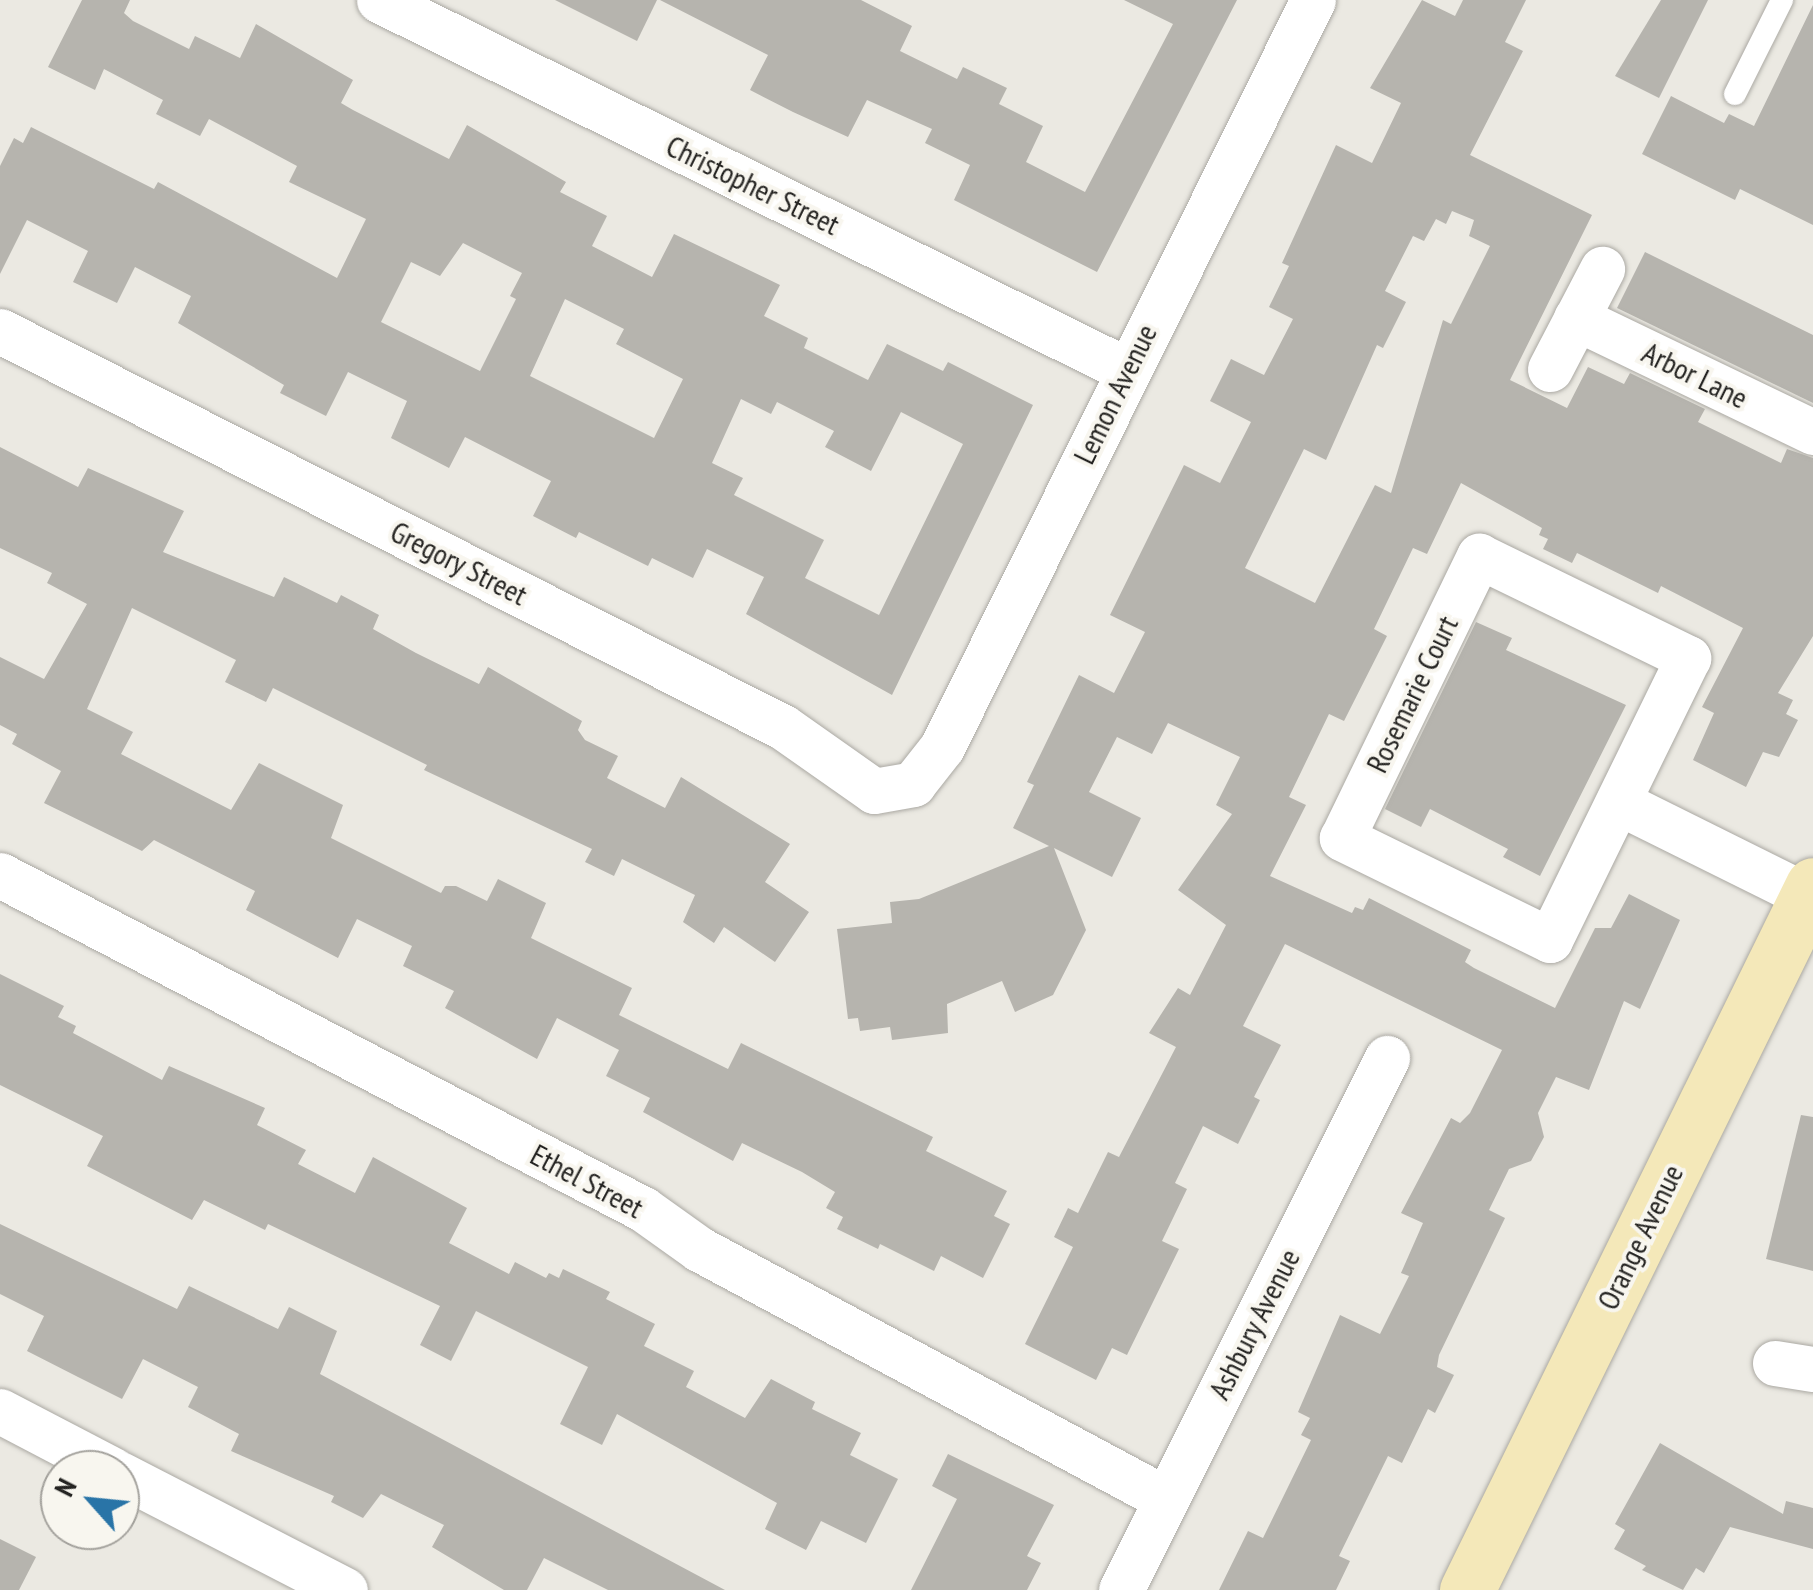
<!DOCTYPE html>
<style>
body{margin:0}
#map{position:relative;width:1813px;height:1590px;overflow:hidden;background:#ebe9e2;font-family:"PT Sans Narrow",sans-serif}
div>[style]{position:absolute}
.building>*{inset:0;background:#b6b4ae}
.roads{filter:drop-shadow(0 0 2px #aba9a3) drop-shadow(0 0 2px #aba9a3)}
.service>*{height:22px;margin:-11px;padding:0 11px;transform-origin:11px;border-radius:11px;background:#fff}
.minor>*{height:45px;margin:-22.5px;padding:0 22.5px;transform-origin:22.5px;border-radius:22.5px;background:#fff}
.secondary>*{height:55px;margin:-27.5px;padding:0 27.5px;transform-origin:27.5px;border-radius:27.5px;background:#f4e8b9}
span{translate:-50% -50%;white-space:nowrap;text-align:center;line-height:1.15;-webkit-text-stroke:8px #f8f6ef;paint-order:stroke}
.street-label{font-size:30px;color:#252422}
.north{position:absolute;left:40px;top:1450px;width:100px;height:100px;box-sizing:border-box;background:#f8f6ef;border:2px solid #a4a29d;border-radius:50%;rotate:297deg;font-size:28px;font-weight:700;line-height:40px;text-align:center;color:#252422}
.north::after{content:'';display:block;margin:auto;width:35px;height:45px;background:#2974a7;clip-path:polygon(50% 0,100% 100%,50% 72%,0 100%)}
</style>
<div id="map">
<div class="building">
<i style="clip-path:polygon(evenodd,82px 0,130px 0,124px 13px,133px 21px,189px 49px,195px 36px,240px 58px,256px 24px,353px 80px,341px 103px,353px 110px,449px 159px,467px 125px,566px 182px,560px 192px,607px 216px,592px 246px,652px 277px,674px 234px,780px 285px,764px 316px,808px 338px,804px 348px,868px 380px,887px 344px,943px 371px,948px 362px,1033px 405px,892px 695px,746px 614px,764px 577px,707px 549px,693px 578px,652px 558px,648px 566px,579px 532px,576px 538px,533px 516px,551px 481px,465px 437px,449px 468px,391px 438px,407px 401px,348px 372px,326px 416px,280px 393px,284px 385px,178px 323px,191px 296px,135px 267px,117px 303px,73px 282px,88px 251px,27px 220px,0 274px,0 166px,14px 138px,23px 143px,31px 127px,154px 189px,158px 182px,337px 278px,366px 219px,289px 182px,297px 166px,209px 119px,200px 136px,156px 114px,163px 100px,104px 69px,95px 90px,48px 67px,82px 0,463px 243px,522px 273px,510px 296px,516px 299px,480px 371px,381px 322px,411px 262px,440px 276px,463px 243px,82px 0,565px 299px,624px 329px,616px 344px,683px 379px,654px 438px,530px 376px,565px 299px,82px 0,741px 399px,771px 414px,777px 402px,834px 431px,825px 447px,871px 471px,901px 412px,963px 444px,879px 615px,805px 578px,824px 540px,734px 495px,743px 478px,712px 463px,741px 399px)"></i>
<i style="clip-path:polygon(555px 0,657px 0,637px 41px)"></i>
<i style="clip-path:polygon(660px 0,861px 0,912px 26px,900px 51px,957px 79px,963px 67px,1007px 88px,999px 104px,1043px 126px,1026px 162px,1085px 192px,1173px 24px,1124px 0,1237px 0,1097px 272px,954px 200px,970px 165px,925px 143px,932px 129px,867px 100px,848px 137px,793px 112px,750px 90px,768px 55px)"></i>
<i style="clip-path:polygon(evenodd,1422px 0,1455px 16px,1463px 0,1526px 0,1505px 42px,1523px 51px,1470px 155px,1592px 215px,1510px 380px,1567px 408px,1588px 367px,1624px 384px,1630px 373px,1705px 409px,1698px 422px,1781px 463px,1787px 449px,1813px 458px,1813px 636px,1778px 693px,1793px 700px,1786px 714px,1798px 720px,1779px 757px,1763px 752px,1746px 787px,1693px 760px,1714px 713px,1702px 707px,1743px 628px,1661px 586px,1658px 593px,1577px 553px,1572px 563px,1543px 549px,1548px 539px,1539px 535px,1542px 528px,1461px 483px,1427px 554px,1413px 548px,1374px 629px,1387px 636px,1344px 721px,1329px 714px,1289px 797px,1306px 805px,1270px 876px,1352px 913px,1355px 907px,1363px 910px,1369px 898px,1471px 950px,1465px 962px,1474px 968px,1555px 1008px,1595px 928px,1611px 928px,1629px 894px,1680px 920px,1640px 1009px,1624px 1001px,1589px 1090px,1556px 1077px,1538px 1113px,1544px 1137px,1531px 1161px,1509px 1169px,1489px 1210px,1505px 1218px,1439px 1355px,1437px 1367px,1454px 1375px,1435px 1413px,1428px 1409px,1402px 1463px,1388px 1456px,1339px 1556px,1350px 1561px,1336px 1590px,1219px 1590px,1248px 1531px,1263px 1538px,1311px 1440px,1301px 1435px,1310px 1418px,1298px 1412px,1340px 1315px,1380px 1334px,1409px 1276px,1401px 1273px,1423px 1223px,1401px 1213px,1451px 1118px,1460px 1123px,1470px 1113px,1502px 1050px,1285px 944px,1243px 1026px,1281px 1045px,1254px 1097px,1260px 1100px,1238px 1144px,1203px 1126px,1175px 1183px,1187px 1189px,1162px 1241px,1179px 1249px,1127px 1355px,1112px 1348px,1096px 1380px,1025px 1344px,1073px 1247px,1054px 1237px,1068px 1208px,1078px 1213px,1108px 1152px,1119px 1157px,1176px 1047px,1149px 1033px,1178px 988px,1190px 995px,1226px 925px,1178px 890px,1232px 814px,1216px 805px,1240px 757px,1168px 723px,1152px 754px,1117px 737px,1089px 792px,1141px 818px,1112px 877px,1054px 848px,1086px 930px,1053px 995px,1015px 1012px,1002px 981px,947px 1004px,948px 1033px,892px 1040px,890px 1027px,860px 1031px,858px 1018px,848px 1019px,837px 929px,892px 923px,890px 902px,919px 899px,1049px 846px,1013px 828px,1034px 785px,1027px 782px,1079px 675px,1114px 693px,1145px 632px,1110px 615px,1184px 465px,1220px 483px,1251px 422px,1210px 401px,1231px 359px,1264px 375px,1293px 319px,1269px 307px,1289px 266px,1282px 263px,1336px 145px,1372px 163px,1401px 103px,1370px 88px,1422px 0,1452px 211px,1474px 220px,1469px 236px,1490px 246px,1451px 324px,1443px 320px,1391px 493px,1375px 485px,1315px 603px,1245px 568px,1304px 449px,1326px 460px,1377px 345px,1383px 348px,1406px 302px,1385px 291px,1413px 236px,1424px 241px,1436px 219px,1446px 224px,1452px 211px)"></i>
<i style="clip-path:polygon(1661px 0,1708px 0,1659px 98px,1615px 76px)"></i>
<i style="clip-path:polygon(1813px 5px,1813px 225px,1740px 189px,1735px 200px,1642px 154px,1671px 96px,1724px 123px,1729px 114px,1754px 126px)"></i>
<i style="clip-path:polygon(1645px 252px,1813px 335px,1813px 403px,1617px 308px)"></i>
<i style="clip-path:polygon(0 447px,78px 487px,88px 468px,184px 511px,163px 552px,274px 597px,284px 577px,337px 603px,341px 595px,379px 615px,373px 629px,416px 653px,479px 684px,488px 667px,582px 721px,578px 730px,585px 740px,618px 756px,607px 778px,665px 808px,681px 777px,790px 844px,765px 882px,809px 912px,775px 962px,724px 927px,714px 943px,683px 922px,695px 895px,622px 859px,614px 876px,585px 862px,592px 849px,424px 770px,427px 765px,273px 688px,266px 702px,225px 682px,236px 660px,132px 608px,87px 709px,133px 732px,121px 754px,231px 810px,259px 763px,343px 805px,331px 838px,441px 893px,445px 886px,456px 886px,487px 901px,498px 879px,546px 903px,531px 938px,632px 988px,619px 1015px,728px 1069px,741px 1043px,933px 1137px,926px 1151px,1007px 1191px,994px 1216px,1010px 1224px,983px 1278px,941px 1256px,934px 1271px,880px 1244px,878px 1249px,837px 1229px,843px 1217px,826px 1208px,835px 1192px,802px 1172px,742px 1143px,733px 1161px,643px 1112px,650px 1098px,606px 1076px,619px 1050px,557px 1018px,537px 1059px,445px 1008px,454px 991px,403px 966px,412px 946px,357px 919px,338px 958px,246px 910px,255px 891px,154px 840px,142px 851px,44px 803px,61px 771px,12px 744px,17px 734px,0 725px,0 657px,44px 679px,87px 604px,47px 583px,52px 573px,0 548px)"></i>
<i style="clip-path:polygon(1476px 622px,1512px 638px,1506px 650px,1626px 705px,1540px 876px,1503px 857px,1508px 849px,1430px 809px,1421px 827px,1385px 809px)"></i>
<i style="clip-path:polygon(0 974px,64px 1006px,58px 1017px,76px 1026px,73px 1033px,162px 1080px,169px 1066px,265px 1108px,257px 1125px,306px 1150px,298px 1164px,355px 1193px,373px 1157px,467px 1208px,449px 1243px,509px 1274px,515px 1262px,546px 1278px,549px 1273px,559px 1278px,563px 1269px,610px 1292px,606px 1299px,655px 1324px,644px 1346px,694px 1371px,686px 1387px,745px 1418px,771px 1379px,815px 1402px,812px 1409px,861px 1433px,850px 1455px,898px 1479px,866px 1543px,821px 1521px,806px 1550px,765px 1529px,777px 1503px,617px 1414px,602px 1445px,560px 1424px,588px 1367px,476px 1311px,451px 1361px,420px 1345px,440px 1306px,268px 1224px,265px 1230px,204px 1200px,192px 1220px,87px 1166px,103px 1136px,0 1085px)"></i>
<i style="clip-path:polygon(1801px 1115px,1813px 1117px,1813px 1271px,1766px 1259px)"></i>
<i style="clip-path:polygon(0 1224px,177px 1309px,189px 1286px,278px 1329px,289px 1307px,337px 1331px,320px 1374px,725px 1590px,608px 1590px,544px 1558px,527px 1590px,504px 1590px,432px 1547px,444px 1525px,381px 1494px,363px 1518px,331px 1502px,334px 1496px,231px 1451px,239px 1434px,188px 1407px,198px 1387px,143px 1359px,122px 1399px,78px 1377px,27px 1351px,44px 1316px,0 1294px)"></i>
<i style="clip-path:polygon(1660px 1443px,1783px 1514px,1786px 1501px,1813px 1508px,1813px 1549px,1730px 1527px,1704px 1573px,1696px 1568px,1683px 1590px,1642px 1570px,1646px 1566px,1614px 1549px,1625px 1530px,1615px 1524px)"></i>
<i style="clip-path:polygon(948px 1454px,1054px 1505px,1027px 1556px,1041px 1563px,1027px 1590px,911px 1590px,957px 1499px,932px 1486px)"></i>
<i style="clip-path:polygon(0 1539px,36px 1557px,19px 1590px,0 1590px)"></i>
</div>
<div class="roads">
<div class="service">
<i style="left:1735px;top:94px;width:105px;rotate:-63.4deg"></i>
</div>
<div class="minor">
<i style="left:379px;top:0;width:835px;rotate:26.32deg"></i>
<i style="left:1576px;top:318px;width:263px;rotate:25.7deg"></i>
<i style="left:0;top:331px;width:877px;rotate:26.83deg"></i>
<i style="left:783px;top:727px;width:111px;rotate:35.1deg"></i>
<i style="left:874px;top:791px;width:40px;rotate:-10deg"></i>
<i style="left:913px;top:784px;width:47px;rotate:-51.9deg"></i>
<i style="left:942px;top:747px;width:834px;rotate:-63.59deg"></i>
<i style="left:1550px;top:369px;width:113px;rotate:-62.5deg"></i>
<i style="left:1479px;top:556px;width:233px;rotate:26deg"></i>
<i style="left:1688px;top:658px;width:314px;rotate:116.1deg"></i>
<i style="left:1550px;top:940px;width:232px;rotate:-153.9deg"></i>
<i style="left:1342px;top:838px;width:314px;rotate:-64.1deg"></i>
<i style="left:1618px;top:802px;width:211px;rotate:26.4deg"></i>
<i style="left:0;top:875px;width:725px;rotate:27.45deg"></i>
<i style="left:643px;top:1209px;width:69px;rotate:35.5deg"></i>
<i style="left:699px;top:1249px;width:530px;rotate:28.16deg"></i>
<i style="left:1775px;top:1363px;width:38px;rotate:9deg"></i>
<i style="left:0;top:1411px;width:127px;rotate:27.6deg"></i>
<i style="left:120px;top:1474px;width:253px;rotate:27.3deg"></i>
<i style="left:1121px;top:1590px;width:595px;rotate:-63.43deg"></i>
</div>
<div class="secondary">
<i style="left:1467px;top:1590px;width:785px;rotate:-63.86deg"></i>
</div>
</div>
<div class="street-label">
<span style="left:753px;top:185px;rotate:26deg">Christopher Street</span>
<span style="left:1695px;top:375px;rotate:26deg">Arbor Lane</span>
<span style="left:1115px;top:394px;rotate:-64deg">Lemon Avenue</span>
<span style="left:459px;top:563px;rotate:27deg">Gregory Street</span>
<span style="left:1412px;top:694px;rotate:-64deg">Rosemarie Court</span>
<span style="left:587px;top:1181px;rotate:28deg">Ethel Street</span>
<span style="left:1640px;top:1237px;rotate:-64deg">Orange Avenue</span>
<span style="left:1254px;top:1324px;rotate:-63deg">Ashbury Avenue</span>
</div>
<div class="north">N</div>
</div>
